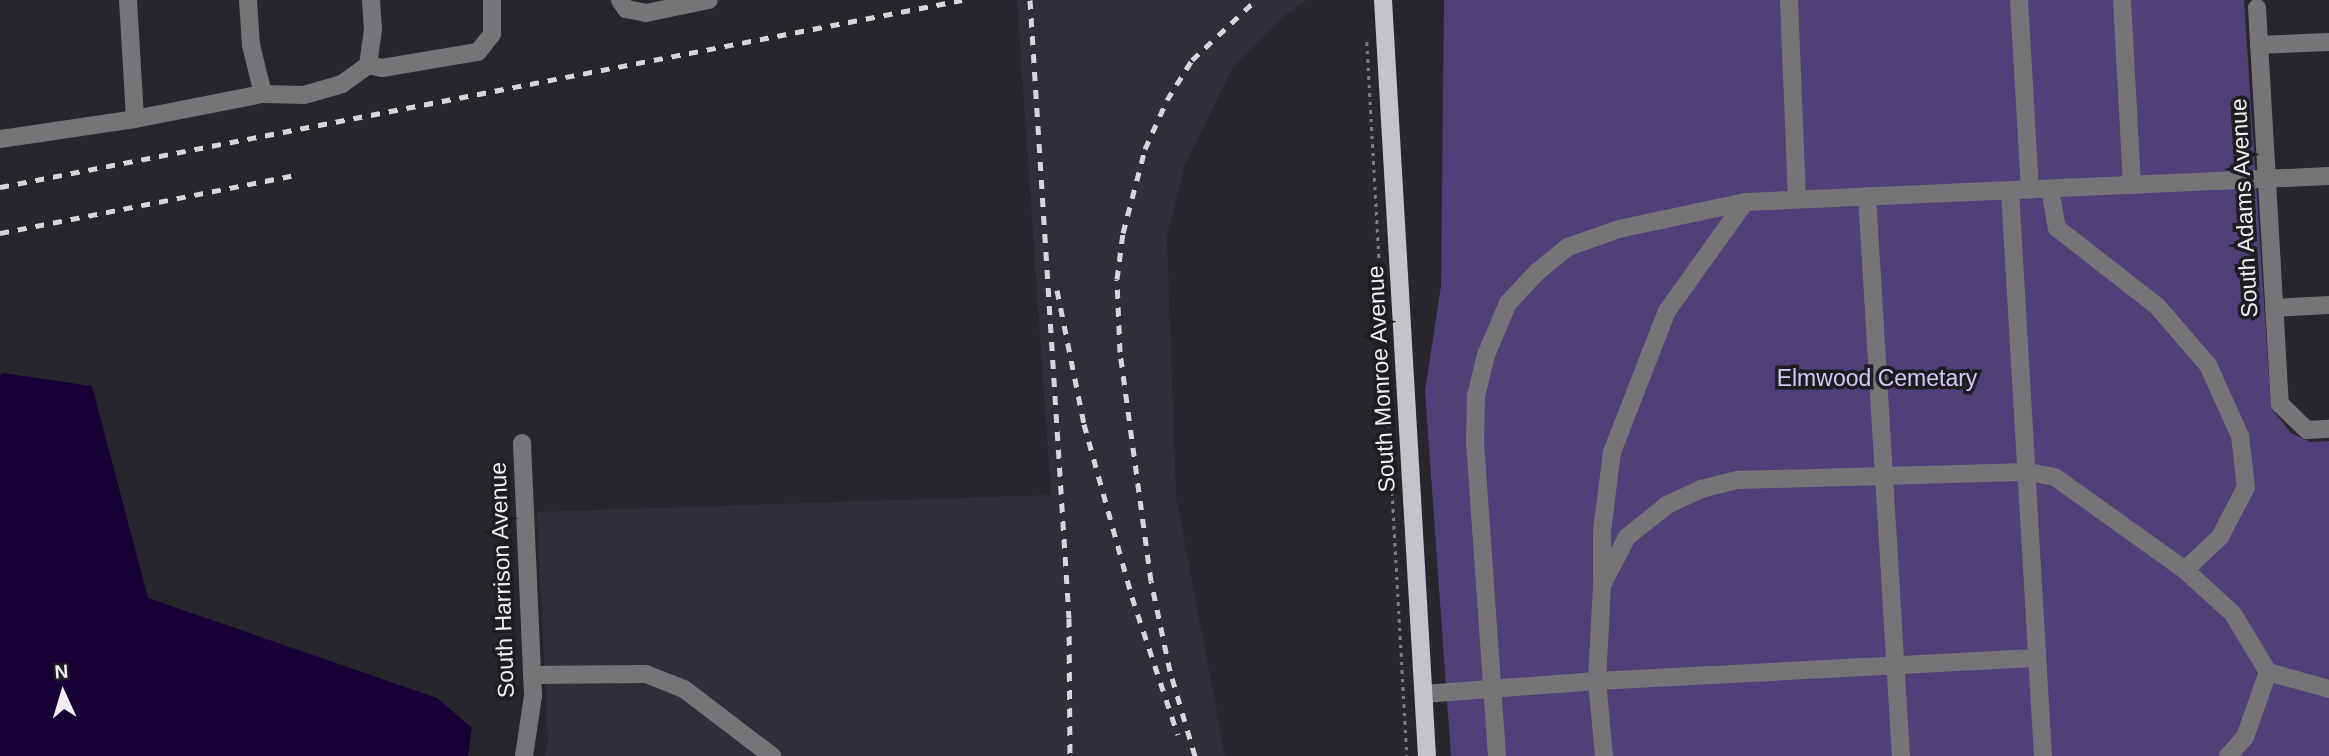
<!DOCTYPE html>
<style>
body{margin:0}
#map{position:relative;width:2329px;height:756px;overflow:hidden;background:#27262c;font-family:Arial,sans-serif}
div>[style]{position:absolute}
.built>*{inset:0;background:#312e39}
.green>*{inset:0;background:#504078}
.water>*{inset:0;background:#160036}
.path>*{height:2.5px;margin-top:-1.25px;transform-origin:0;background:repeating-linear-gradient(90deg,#7d7d82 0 3.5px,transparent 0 8.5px)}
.minor>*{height:18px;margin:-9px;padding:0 9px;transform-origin:9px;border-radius:9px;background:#757578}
.major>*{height:18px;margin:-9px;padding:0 9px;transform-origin:9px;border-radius:9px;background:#c4c3c9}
.rail>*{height:5px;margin-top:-2.5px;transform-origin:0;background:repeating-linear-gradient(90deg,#d6d6da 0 9px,transparent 0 18px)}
span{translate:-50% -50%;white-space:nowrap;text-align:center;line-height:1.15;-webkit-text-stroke:7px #1e1d22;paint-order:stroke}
.street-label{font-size:23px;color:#f0f0f3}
.park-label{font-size:23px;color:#d3c9f6}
.north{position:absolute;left:28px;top:658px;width:70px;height:70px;-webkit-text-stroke:5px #1e1d22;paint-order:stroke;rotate:356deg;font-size:19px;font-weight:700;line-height:28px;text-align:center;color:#f0f0f3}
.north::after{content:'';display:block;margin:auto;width:24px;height:32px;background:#f0f0f3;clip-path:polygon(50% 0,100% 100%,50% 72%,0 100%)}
</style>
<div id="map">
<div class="built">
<i style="clip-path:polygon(1017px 0,1307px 0,1284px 16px,1232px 69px,1185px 165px,1167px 238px,1176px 497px,1225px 756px,545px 756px,548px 741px,537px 512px,1051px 495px)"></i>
</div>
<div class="green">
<i style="clip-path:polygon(1444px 0,2244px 0,2271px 408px,2291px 433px,2311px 442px,2329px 441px,2329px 756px,1451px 756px,1425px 391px,1441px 286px)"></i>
</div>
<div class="water">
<i style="clip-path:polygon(3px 373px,92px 386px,148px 598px,437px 698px,472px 728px,468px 756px,0 756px,0 376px)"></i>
</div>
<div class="path">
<i style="left:1367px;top:42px;width:715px;rotate:86.79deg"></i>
</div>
<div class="minor">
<i style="left:128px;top:0;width:119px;rotate:86.6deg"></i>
<i style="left:248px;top:0;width:45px;rotate:86.2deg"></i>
<i style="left:251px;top:45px;width:50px;rotate:76.2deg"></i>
<i style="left:620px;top:0;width:11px;rotate:56deg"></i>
<i style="left:626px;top:9px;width:20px;rotate:11deg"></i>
<i style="left:646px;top:13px;width:64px;rotate:-11.7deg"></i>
<i style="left:1789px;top:0;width:199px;rotate:87.7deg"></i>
<i style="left:2019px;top:0;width:190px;rotate:86.7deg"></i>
<i style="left:2122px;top:0;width:185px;rotate:86.9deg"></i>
<i style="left:2257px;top:8px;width:397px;rotate:86.7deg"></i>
<i style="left:2280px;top:404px;width:37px;rotate:44deg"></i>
<i style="left:2307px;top:430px;width:22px;rotate:-3deg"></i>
<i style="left:2259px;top:45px;width:70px;rotate:-2.5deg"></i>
<i style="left:368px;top:65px;width:14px;rotate:12deg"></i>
<i style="left:382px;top:68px;width:97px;rotate:-9.5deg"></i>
<i style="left:478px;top:52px;width:23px;rotate:-52deg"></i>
<i style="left:492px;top:34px;width:34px;rotate:-90deg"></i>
<i style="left:0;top:139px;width:136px;rotate:-8.4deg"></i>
<i style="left:135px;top:119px;width:130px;rotate:-11.1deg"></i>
<i style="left:263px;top:94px;width:41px;rotate:1.4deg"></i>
<i style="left:304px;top:95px;width:40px;rotate:-16deg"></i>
<i style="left:342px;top:84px;width:32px;rotate:-36deg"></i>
<i style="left:368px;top:65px;width:36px;rotate:-82deg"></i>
<i style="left:373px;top:29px;width:29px;rotate:-94deg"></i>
<i style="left:2050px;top:189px;width:40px;rotate:80deg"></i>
<i style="left:2057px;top:228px;width:127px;rotate:38deg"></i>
<i style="left:2157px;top:306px;width:78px;rotate:49.2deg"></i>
<i style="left:2208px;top:365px;width:78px;rotate:65.7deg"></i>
<i style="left:2240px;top:436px;width:51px;rotate:83.3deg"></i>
<i style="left:2246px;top:487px;width:56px;rotate:117.5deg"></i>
<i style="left:2220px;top:537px;width:48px;rotate:136.7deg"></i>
<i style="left:2010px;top:191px;width:566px;rotate:86.66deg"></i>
<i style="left:1867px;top:196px;width:561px;rotate:86.53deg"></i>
<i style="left:2274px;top:308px;width:55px;rotate:-3.1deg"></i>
<i style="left:522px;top:443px;width:253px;rotate:87.5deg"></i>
<i style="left:533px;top:696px;width:61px;rotate:98.5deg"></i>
<i style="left:1602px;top:582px;width:51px;rotate:-90deg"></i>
<i style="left:1602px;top:531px;width:80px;rotate:-82.8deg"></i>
<i style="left:1612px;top:452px;width:151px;rotate:-68.7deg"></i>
<i style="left:1667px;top:311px;width:134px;rotate:-54.4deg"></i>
<i style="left:532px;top:675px;width:114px;rotate:-0.5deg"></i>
<i style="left:646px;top:674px;width:41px;rotate:21.5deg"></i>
<i style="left:684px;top:689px;width:111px;rotate:37.3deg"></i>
<i style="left:1424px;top:694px;width:173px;rotate:-4.3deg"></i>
<i style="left:1597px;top:681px;width:440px;rotate:-3deg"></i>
<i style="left:1497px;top:756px;width:313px;rotate:-94deg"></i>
<i style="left:1475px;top:444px;width:48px;rotate:-88.8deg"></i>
<i style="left:1476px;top:396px;width:42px;rotate:-76.3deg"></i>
<i style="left:1486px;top:355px;width:56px;rotate:-67.1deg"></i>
<i style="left:1508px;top:303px;width:42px;rotate:-46.9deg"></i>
<i style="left:1537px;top:272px;width:40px;rotate:-39deg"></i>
<i style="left:1568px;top:247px;width:54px;rotate:-19.4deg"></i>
<i style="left:1619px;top:229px;width:129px;rotate:-12.1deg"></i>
<i style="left:1745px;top:202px;width:585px;rotate:-2.55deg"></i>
<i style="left:1604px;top:756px;width:75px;rotate:-95.3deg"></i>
<i style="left:1597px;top:681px;width:96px;rotate:-87deg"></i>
<i style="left:1602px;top:585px;width:54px;rotate:-62.5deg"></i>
<i style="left:1627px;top:537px;width:51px;rotate:-38.7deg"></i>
<i style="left:1667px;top:505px;width:38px;rotate:-25deg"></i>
<i style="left:1701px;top:489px;width:38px;rotate:-14deg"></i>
<i style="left:1738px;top:480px;width:291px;rotate:-1.6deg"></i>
<i style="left:2029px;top:472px;width:26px;rotate:11deg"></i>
<i style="left:2055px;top:477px;width:160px;rotate:35.6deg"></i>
<i style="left:2185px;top:570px;width:65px;rotate:42.5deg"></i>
<i style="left:2233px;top:614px;width:68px;rotate:58.9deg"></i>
<i style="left:2268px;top:672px;width:63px;rotate:15.6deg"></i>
<i style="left:2228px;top:756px;width:25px;rotate:-48deg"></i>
<i style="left:2245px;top:737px;width:69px;rotate:-70.5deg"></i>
</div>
<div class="major">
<i style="left:1383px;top:0;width:757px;rotate:86.67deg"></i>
</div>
<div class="rail">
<i style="left:1030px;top:0;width:619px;rotate:86.39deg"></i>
<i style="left:1069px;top:618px;width:138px;rotate:89.6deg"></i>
<i style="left:0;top:187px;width:980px;rotate:-11deg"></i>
<i style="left:0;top:233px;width:297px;rotate:-11.1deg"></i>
<i style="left:1057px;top:290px;width:137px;rotate:78.6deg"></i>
<i style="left:1084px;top:424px;width:180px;rotate:74.5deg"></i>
<i style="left:1132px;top:597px;width:145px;rotate:71.6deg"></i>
<i style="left:1195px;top:756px;width:89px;rotate:-106.4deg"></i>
<i style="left:1170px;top:671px;width:92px;rotate:-101.9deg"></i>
<i style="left:1151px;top:581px;width:231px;rotate:-97.7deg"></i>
<i style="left:1120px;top:352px;width:73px;rotate:-92.4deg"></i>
<i style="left:1117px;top:279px;width:46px;rotate:-82.6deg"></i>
<i style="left:1123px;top:233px;width:87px;rotate:-75.3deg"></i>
<i style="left:1145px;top:149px;width:54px;rotate:-65.8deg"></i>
<i style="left:1167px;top:100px;width:47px;rotate:-58deg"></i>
<i style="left:1192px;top:60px;width:88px;rotate:-43.2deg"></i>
</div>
<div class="street-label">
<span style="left:2244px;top:208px;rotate:-93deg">South Adams Avenue</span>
<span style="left:1381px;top:379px;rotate:-93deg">South Monroe Avenue</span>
<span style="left:502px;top:580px;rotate:-92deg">South Harrison Avenue</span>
</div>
<div class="park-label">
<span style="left:1877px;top:378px">Elmwood Cemetary</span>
</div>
<div class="north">N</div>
</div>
